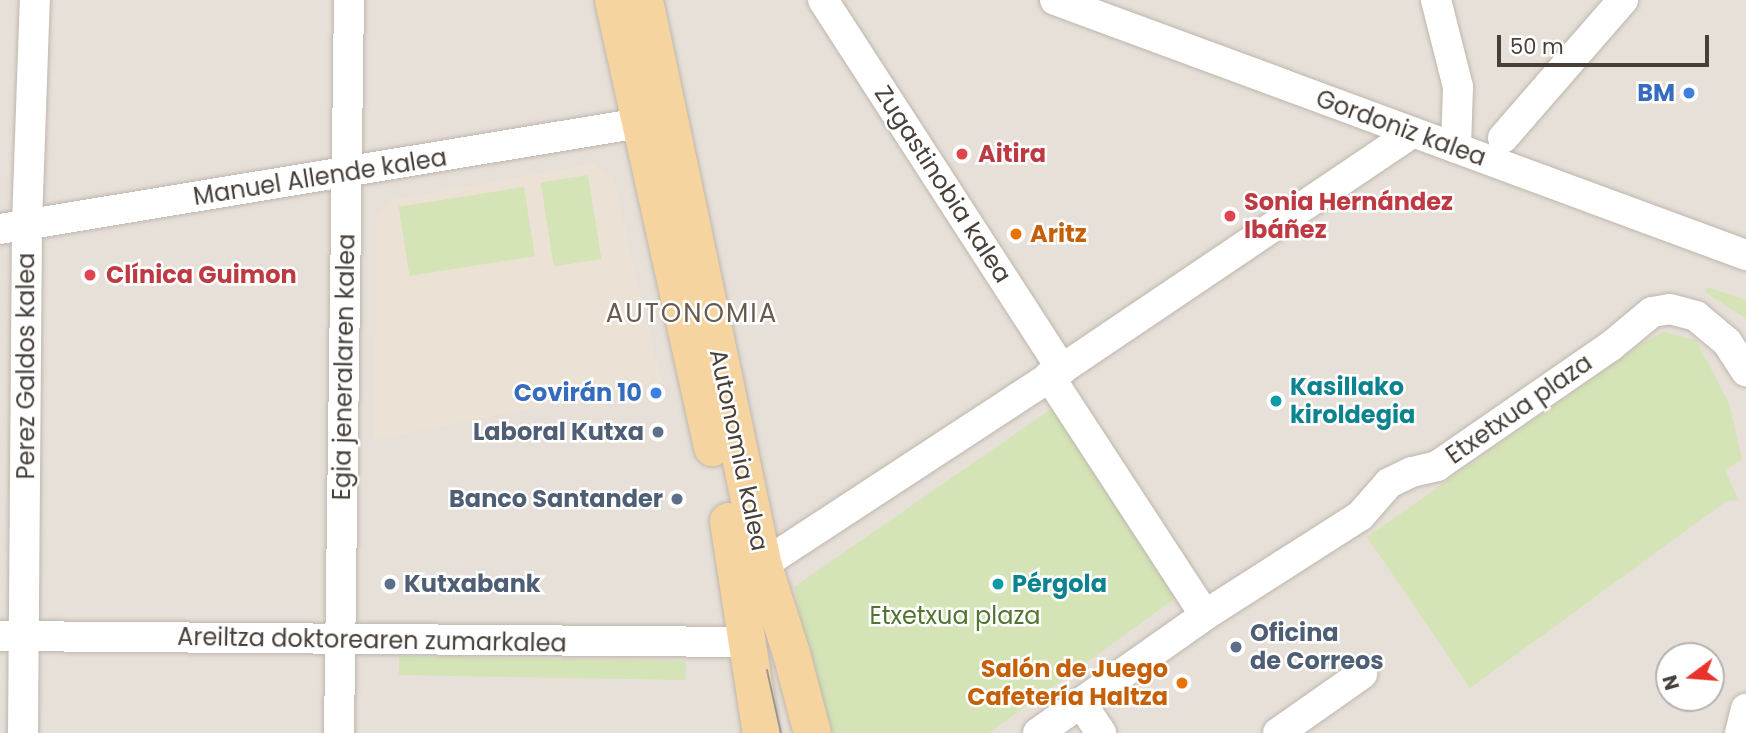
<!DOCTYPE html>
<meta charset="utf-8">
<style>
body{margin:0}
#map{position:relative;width:1746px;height:733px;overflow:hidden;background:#f3efe9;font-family:Poppins,sans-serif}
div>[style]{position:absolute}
.residential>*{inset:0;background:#e7e0d8}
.education>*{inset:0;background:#ebe2d5}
.green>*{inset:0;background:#d4e4b6;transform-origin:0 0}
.roads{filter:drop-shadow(0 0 2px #beb6ad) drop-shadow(0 0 2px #beb6ad)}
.minor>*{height:30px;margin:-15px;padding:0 15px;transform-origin:15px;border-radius:15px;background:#fff}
.major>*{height:37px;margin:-18.5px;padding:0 18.5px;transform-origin:18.5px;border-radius:18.5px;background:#f6d4a0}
.tram>*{height:2px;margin:-1px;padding:0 1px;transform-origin:1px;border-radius:1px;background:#979797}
.dots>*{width:19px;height:19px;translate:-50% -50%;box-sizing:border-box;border:4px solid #fff;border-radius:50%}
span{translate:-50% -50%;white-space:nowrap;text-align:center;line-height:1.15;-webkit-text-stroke:5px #fff;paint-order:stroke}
.shop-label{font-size:24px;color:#366cbe;font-weight:700}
.right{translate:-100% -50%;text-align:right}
.street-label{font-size:24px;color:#473f38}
.health-label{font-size:24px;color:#be3a42;font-weight:700}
.left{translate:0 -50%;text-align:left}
.food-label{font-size:24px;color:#c56008;font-weight:700}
.culture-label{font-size:24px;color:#0d838f;font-weight:700}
.service-label{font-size:24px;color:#4e5e75;font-weight:700}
.park-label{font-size:24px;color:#517430}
.neighbourhood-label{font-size:26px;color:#685c50;letter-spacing:2px}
.north{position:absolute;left:1655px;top:642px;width:70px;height:70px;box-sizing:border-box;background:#fff;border:2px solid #b5b2af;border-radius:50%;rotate:254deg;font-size:19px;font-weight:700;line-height:28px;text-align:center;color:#473f38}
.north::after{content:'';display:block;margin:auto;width:24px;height:32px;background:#e8332b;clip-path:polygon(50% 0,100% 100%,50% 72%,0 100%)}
.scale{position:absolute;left:1497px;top:35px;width:212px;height:32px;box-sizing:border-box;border:4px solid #473f38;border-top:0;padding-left:9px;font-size:21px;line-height:24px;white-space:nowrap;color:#473f38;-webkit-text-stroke:5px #fff;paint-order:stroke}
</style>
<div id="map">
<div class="residential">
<i style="clip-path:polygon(evenodd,0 0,1746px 0,1746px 733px,0 733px,0 0,1669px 656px,1711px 656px,1711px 698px,1669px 698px,1669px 656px)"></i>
</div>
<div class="education">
<i style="clip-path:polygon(594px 164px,613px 178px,661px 382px,375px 440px,376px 217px,391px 200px)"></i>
</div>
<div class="green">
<i style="left:588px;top:175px;width:85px;height:48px;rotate:81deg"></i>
<i style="left:524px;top:187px;width:70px;height:127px;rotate:81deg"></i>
<i style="clip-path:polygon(1707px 287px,1746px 300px,1746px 319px,1705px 292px)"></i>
<i style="clip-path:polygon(1664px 332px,1696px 340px,1729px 403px,1742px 459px,1725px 470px,1739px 501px,1728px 500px,1470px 688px,1367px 537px,1643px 343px)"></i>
<i style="clip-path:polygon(1054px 407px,1177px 597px,989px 733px,823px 733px,794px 587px)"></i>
<i style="left:399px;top:656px;width:287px;height:19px;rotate:1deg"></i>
</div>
<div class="roads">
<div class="minor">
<i style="left:823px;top:0;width:440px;rotate:57.1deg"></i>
<i style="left:1055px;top:0;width:737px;rotate:20.26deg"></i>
<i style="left:1436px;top:0;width:90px;rotate:75.8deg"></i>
<i style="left:1458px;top:87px;width:61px;rotate:91.9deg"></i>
<i style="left:1503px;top:138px;width:183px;rotate:-49deg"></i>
<i style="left:0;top:229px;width:649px;rotate:-9.4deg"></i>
<i style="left:1049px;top:376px;width:285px;rotate:56.9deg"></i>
<i style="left:749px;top:577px;width:34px;rotate:-38deg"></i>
<i style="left:776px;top:556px;width:342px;rotate:-33.2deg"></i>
<i style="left:1062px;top:369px;width:422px;rotate:-34deg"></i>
<i style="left:0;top:636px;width:745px;rotate:0.46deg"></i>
<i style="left:1081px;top:703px;width:36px;rotate:56deg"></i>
<i style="left:23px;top:733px;width:509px;rotate:-89.55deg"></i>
<i style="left:27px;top:224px;width:224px;rotate:-88deg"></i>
<i style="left:339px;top:733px;width:733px;rotate:-89.22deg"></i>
<i style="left:1038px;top:733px;width:204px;rotate:-35.2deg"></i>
<i style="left:1205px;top:615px;width:184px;rotate:-32.6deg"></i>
<i style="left:1360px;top:516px;width:44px;rotate:-48.7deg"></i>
<i style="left:1389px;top:483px;width:25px;rotate:-26deg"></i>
<i style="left:1412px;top:472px;width:26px;rotate:-13deg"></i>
<i style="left:1437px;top:466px;width:211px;rotate:-34.6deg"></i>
<i style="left:1611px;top:346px;width:53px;rotate:-39.7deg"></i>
<i style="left:1652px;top:312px;width:18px;rotate:-9deg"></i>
<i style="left:1670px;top:309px;width:27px;rotate:15deg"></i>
<i style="left:1696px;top:316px;width:40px;rotate:40deg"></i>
<i style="left:1727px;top:342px;width:35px;rotate:57deg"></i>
<i style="left:1278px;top:733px;width:103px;rotate:-35.1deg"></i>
<i style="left:1740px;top:733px;width:25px;rotate:-76deg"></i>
</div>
<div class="major">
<i style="left:613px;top:0;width:458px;rotate:77.5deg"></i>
<i style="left:644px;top:0;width:578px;rotate:78.13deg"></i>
<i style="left:763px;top:566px;width:91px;rotate:72.2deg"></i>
<i style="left:791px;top:653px;width:83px;rotate:75.3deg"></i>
<i style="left:728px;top:521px;width:215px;rotate:81.2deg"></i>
</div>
</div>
<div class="tram">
<i style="left:767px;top:670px;width:65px;rotate:77.5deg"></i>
</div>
<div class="dots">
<i style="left:1689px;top:93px;background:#3f7fe0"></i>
<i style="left:962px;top:154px;background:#e0444e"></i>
<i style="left:1230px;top:216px;background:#e0444e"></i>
<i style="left:1016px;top:234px;background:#e8710a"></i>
<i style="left:90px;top:275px;background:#e0444e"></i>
<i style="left:656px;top:393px;background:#3f7fe0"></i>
<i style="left:1276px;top:401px;background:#0f9aa8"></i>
<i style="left:658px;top:432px;background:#5c6f8a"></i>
<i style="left:677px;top:499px;background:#5c6f8a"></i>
<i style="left:390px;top:584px;background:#5c6f8a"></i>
<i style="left:998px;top:584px;background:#0f9aa8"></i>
<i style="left:1236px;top:647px;background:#5c6f8a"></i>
<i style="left:1182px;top:683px;background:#e8710a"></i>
</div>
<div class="shop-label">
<span class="right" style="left:1675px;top:93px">BM</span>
<span class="right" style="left:642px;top:393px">Covirán 10</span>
</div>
<div class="street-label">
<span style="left:1401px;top:128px;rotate:20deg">Gordoniz kalea</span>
<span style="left:320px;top:177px;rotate:-9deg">Manuel Allende kalea</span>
<span style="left:943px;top:184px;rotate:57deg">Zugastinobia kalea</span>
<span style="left:26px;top:366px;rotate:-90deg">Perez Galdos kalea</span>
<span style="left:344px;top:367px;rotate:-89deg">Egia jeneralaren kalea</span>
<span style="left:1519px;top:409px;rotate:-35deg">Etxetxua plaza</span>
<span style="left:739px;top:450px;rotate:78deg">Autonomia kalea</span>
<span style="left:372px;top:640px;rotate:1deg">Areiltza doktorearen zumarkalea</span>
</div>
<div class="health-label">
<span class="left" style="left:978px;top:154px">Aitira</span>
<span class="left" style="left:1244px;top:216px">Sonia Hernández<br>Ibáñez</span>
<span class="left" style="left:106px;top:275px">Clínica Guimon</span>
</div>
<div class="food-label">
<span class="left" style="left:1030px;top:234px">Aritz</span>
<span class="right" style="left:1168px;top:683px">Salón de Juego<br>Cafetería Haltza</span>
</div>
<div class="culture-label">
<span class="left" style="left:1290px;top:401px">Kasillako<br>kiroldegia</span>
<span class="left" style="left:1012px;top:584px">Pérgola</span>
</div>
<div class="service-label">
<span class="right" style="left:644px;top:432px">Laboral Kutxa</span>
<span class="right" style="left:663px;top:499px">Banco Santander</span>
<span class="left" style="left:404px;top:584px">Kutxabank</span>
<span class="left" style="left:1250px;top:647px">Oficina<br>de Correos</span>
</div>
<div class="park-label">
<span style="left:955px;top:616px">Etxetxua plaza</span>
</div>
<div class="neighbourhood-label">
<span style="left:692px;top:314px">AUTONOMIA</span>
</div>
<div class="north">N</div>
<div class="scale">50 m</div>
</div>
